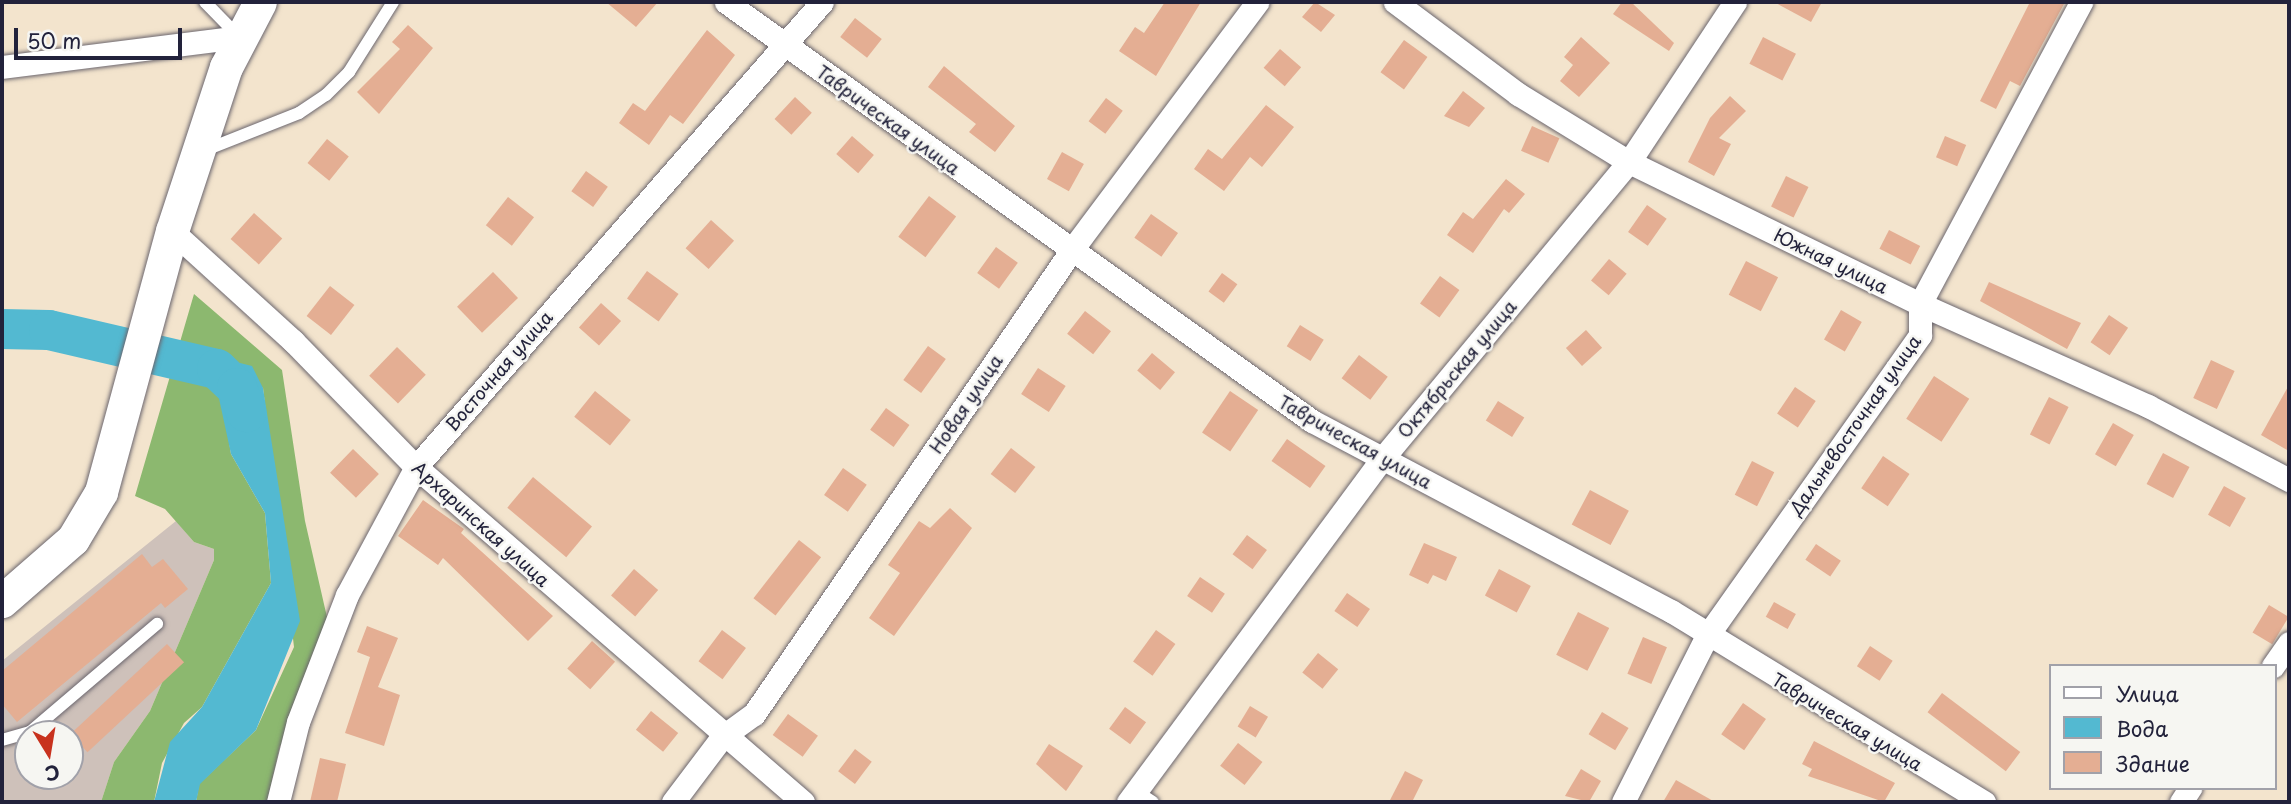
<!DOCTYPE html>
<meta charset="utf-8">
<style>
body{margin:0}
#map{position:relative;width:2291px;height:804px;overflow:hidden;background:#f3e4cd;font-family:"Playpen Sans",sans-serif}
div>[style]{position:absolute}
.industrial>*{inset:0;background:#cec1ba}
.forest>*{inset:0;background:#8cb86f}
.water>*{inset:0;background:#53b9d1}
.river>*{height:40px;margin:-20px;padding:0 20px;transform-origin:20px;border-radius:20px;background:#53b9d1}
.building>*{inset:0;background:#e4ae93;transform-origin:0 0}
.roads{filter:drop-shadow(0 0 2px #6b666e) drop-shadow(0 0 2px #6b666e)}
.service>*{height:12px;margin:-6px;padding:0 6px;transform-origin:6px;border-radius:6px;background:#fff}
.minor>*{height:23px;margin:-11.5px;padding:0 11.5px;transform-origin:11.5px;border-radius:11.5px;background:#fff}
.secondary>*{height:33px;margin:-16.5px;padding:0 16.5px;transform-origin:16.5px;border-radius:16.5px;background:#fff}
span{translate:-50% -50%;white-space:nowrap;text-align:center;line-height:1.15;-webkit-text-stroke:5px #f6f6f2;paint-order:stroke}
.street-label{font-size:18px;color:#22223b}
.frame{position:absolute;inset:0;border:4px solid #22223b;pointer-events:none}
.legend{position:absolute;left:2049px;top:664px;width:228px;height:126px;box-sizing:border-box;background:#f6f6f2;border:2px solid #a1a1a9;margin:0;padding:9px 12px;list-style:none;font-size:21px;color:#22223b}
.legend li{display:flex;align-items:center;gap:14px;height:35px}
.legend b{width:35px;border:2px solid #a1a1a9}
.north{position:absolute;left:14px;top:720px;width:70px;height:70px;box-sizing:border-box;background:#f6f6f2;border:2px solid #a1a1a9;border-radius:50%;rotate:169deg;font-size:19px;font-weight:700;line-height:28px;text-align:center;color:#22223b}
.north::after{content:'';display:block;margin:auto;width:24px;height:32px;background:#c8321e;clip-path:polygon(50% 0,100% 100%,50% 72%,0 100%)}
.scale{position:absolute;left:14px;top:28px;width:168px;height:32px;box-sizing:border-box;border:4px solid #22223b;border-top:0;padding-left:9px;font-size:21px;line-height:24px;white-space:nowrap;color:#22223b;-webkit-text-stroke:5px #f6f6f2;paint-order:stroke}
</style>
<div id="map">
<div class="industrial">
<i style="clip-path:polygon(evenodd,176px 521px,194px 542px,214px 549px,214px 560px,150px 711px,114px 762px,101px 802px,2px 802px,2px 661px,176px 521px,28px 734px,70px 734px,70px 776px,28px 776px,28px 734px)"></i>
</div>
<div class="forest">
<i style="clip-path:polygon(194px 294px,282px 370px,305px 521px,329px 626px,301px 720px,280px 746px,267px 802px,196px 802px,199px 784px,256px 730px,294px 647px,263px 388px,217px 369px,231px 454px,265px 513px,271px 583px,202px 707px,184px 723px,162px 763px,154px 802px,101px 802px,114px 762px,150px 711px,214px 560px,214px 549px,194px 542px,165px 509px,135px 496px)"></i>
</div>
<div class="water">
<i style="clip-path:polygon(240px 363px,252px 366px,263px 388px,300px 621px,256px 730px,200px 784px,196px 802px,154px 802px,170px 742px,202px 707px,271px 583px,265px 513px,231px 454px,215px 380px,217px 369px)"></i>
</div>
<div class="river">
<i style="left:2px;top:329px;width:47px;rotate:1.2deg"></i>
<i style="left:49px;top:330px;width:172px;rotate:13.1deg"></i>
<i style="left:217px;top:369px;width:28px;rotate:44deg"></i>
<i style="left:237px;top:388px;width:26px;rotate:69deg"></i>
</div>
<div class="building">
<i style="clip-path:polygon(606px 2px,658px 2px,636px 27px)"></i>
<i style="clip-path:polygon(1165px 2px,1201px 2px,1156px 76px,1119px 51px,1135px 27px,1144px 33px)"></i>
<i style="clip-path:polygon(1315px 2px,1335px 15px,1321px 32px,1302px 17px)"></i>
<i style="clip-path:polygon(1622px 2px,1631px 2px,1674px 43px,1669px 51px,1613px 14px)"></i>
<i style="clip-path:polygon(1774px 2px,1822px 2px,1811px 22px)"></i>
<i style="clip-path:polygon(2030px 2px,2065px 2px,2020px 86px,2010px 81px,1996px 109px,1980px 101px)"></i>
<i style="left:855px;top:18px;width:34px;height:24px;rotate:38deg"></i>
<i style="clip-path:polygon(408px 25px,433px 48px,379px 114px,357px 92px,400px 49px,392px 42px)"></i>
<i style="clip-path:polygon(707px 30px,735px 55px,683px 124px,670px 115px,649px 145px,619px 123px,633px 103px,645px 111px)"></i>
<i style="clip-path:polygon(1581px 37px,1610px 63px,1579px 97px,1560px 81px,1573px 65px,1564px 57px)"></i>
<i style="left:1763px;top:37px;width:37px;height:30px;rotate:27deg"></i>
<i style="left:1404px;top:40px;width:29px;height:40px;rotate:36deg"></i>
<i style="left:1280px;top:49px;width:28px;height:25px;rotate:41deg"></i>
<i style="clip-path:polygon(944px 66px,1015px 126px,995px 152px,969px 132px,976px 124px,928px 87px)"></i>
<i style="clip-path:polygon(1463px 91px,1485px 108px,1469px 127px,1444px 116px)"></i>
<i style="clip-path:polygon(1730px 96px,1746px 111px,1719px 138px,1731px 144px,1714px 176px,1688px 162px,1710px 118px)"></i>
<i style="left:795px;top:97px;width:23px;height:30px;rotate:43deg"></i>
<i style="left:1106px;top:98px;width:21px;height:29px;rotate:37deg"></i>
<i style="clip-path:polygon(1266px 105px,1294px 127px,1262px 167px,1250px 157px,1224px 191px,1194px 169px,1208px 149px,1222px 159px)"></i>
<i style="left:1532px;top:126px;width:30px;height:27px;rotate:24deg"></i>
<i style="left:852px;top:136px;width:29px;height:24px;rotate:41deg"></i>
<i style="left:1945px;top:136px;width:23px;height:23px;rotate:23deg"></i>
<i style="left:327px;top:139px;width:28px;height:31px;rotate:39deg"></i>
<i style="left:1062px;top:152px;width:25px;height:31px;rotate:29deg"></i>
<i style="left:586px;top:171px;width:27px;height:25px;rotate:36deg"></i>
<i style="left:1786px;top:176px;width:25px;height:34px;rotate:26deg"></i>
<i style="clip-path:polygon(1506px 179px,1525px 194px,1509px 213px,1504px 209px,1473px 253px,1447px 235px,1463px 212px,1473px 219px)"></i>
<i style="left:929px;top:196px;width:34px;height:51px;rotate:37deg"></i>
<i style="left:508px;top:197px;width:33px;height:36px;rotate:38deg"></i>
<i style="left:1647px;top:205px;width:24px;height:33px;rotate:35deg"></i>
<i style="left:254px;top:213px;width:38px;height:35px;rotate:42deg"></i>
<i style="left:1151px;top:214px;width:33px;height:29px;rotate:35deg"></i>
<i style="left:711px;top:220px;width:31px;height:38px;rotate:42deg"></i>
<i style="left:1889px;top:230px;width:35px;height:21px;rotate:27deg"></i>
<i style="left:996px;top:247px;width:27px;height:32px;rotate:36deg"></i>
<i style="left:1609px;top:259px;width:23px;height:28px;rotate:40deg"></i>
<i style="left:1746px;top:261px;width:36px;height:38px;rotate:27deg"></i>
<i style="left:647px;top:271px;width:39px;height:34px;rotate:36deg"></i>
<i style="left:493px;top:272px;width:36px;height:50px;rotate:46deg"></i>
<i style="left:1222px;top:273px;width:19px;height:23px;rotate:36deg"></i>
<i style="left:1440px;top:276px;width:24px;height:34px;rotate:36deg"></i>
<i style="clip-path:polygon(1989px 282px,2081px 323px,2067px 349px,1980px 301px)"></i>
<i style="left:330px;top:286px;width:31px;height:38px;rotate:38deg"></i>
<i style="left:601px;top:303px;width:27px;height:33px;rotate:42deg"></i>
<i style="left:1841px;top:310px;width:24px;height:34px;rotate:30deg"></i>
<i style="left:1085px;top:311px;width:33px;height:29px;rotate:38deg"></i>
<i style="left:2109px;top:315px;width:23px;height:33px;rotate:34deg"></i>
<i style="left:1300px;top:325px;width:28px;height:25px;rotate:32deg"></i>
<i style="left:1586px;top:330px;width:24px;height:27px;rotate:48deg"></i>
<i style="left:928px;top:346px;width:22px;height:42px;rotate:36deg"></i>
<i style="left:397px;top:347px;width:40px;height:40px;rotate:44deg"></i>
<i style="left:1152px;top:353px;width:30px;height:23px;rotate:40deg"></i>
<i style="left:1359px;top:355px;width:36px;height:29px;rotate:37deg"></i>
<i style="left:2211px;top:360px;width:26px;height:42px;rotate:25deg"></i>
<i style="left:1038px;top:368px;width:33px;height:31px;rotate:33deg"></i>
<i style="left:1934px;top:376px;width:42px;height:51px;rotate:33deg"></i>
<i style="clip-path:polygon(2289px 385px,2289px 451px,2261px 435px)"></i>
<i style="left:1795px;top:387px;width:25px;height:32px;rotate:34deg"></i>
<i style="left:595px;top:391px;width:46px;height:33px;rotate:39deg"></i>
<i style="left:1230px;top:391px;width:34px;height:50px;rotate:34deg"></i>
<i style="left:2049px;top:397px;width:22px;height:42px;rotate:27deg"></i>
<i style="left:1498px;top:401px;width:31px;height:23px;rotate:32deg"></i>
<i style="left:886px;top:408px;width:29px;height:27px;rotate:36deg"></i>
<i style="left:2113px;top:423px;width:24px;height:36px;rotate:30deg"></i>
<i style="left:1287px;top:439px;width:47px;height:27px;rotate:35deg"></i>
<i style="left:1011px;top:448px;width:31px;height:33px;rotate:38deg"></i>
<i style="left:353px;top:449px;width:36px;height:33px;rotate:44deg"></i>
<i style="left:2163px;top:453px;width:30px;height:35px;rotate:28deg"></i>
<i style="left:1883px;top:456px;width:32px;height:39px;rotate:34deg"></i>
<i style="left:1752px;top:461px;width:25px;height:38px;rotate:27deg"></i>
<i style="left:843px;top:468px;width:29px;height:33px;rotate:35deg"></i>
<i style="left:533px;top:477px;width:77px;height:40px;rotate:40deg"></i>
<i style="left:2224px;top:486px;width:25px;height:33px;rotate:29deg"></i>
<i style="left:1590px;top:490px;width:44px;height:39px;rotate:28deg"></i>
<i style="clip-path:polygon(423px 500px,464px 529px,461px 533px,553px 616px,528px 641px,443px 558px,438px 565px,398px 536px)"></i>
<i style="clip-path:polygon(950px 508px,972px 528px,894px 636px,869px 618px,900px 573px,888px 565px,919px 521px,930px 528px)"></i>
<i style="left:1247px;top:535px;width:25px;height:24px;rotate:37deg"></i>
<i style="left:799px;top:540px;width:28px;height:74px;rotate:38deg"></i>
<i style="clip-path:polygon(1424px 543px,1457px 557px,1446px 581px,1433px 575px,1428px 584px,1409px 575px)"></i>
<i style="left:1816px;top:544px;width:30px;height:19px;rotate:34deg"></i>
<i style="clip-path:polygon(142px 554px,152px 567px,163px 559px,188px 589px,165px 608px,161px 603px,17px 722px,2px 704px,2px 671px)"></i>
<i style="left:634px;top:569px;width:32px;height:35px;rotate:41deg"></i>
<i style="left:1499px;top:569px;width:36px;height:30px;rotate:28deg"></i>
<i style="left:1200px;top:577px;width:30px;height:23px;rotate:34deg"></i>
<i style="left:1347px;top:593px;width:28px;height:22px;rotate:35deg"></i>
<i style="left:1774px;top:602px;width:25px;height:17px;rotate:29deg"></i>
<i style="left:2269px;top:605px;width:23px;height:32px;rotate:31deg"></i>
<i style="left:1578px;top:612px;width:35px;height:48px;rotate:27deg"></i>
<i style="clip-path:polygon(367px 626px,398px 638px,378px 687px,400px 695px,384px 746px,345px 733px,370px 657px,357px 652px)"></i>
<i style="left:722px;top:630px;width:30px;height:39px;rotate:37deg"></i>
<i style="left:1156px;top:630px;width:24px;height:39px;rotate:36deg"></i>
<i style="left:1643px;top:637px;width:26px;height:40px;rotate:23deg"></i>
<i style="left:592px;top:641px;width:31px;height:37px;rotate:42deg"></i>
<i style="left:167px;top:644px;width:25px;height:132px;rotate:47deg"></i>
<i style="left:1870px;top:646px;width:27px;height:24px;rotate:33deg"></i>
<i style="left:1318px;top:653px;width:26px;height:25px;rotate:39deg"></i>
<i style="left:1942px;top:693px;width:98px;height:24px;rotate:37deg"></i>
<i style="left:1743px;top:703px;width:28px;height:38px;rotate:35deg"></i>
<i style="left:1250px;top:706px;width:21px;height:24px;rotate:31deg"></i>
<i style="left:1125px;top:707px;width:26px;height:27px;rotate:36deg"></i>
<i style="left:651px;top:711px;width:35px;height:24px;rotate:39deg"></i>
<i style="left:1602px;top:712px;width:31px;height:26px;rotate:31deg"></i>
<i style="left:788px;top:714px;width:37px;height:26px;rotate:36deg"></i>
<i style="clip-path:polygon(1814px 741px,1895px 783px,1884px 802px,1808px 776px,1812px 769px,1802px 764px)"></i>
<i style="left:1238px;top:743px;width:31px;height:29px;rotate:38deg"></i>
<i style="clip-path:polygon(1049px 744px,1083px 766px,1066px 791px,1036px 764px)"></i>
<i style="left:855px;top:749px;width:21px;height:28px;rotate:37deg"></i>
<i style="clip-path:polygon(320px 758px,346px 764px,337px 802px,310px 802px)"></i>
<i style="clip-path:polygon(1581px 769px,1601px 781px,1589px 802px,1565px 796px)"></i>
<i style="clip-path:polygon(1405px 771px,1423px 780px,1412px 802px,1389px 802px)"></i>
<i style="clip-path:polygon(1676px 780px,1715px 802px,1663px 802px)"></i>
</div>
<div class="roads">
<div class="service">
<i style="left:205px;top:2px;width:49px;rotate:45.8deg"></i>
<i style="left:203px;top:151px;width:103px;rotate:-21.6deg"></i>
<i style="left:299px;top:113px;width:32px;rotate:-34deg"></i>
<i style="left:326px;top:95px;width:33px;rotate:-45deg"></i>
<i style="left:349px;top:72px;width:83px;rotate:-57.8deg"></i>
<i style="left:2px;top:740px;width:29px;rotate:-16deg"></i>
<i style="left:30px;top:732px;width:167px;rotate:-40.4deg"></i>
<i style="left:1136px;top:791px;width:20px;rotate:33deg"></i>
</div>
<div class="minor">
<i style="left:726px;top:2px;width:720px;rotate:35.57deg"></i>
<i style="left:1312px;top:421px;width:406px;rotate:27.9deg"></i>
<i style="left:1671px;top:611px;width:367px;rotate:31.4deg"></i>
<i style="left:1395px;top:2px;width:154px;rotate:36.8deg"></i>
<i style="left:1518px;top:94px;width:130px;rotate:31.5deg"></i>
<i style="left:1629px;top:162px;width:324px;rotate:26deg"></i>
<i style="left:1920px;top:304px;width:250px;rotate:24.1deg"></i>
<i style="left:2148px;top:406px;width:159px;rotate:27.7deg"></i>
<i style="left:2px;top:67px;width:239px;rotate:-7.2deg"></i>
<i style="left:172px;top:231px;width:164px;rotate:42.3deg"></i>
<i style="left:293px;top:341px;width:176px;rotate:45.7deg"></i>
<i style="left:416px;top:467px;width:512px;rotate:40.88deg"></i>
<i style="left:2273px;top:666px;width:28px;rotate:-55deg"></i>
<i style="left:278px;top:802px;width:82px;rotate:-76deg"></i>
<i style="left:298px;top:722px;width:136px;rotate:-68.9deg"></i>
<i style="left:347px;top:595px;width:145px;rotate:-61.7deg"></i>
<i style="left:416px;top:467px;width:617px;rotate:-48.88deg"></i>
<i style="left:673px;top:802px;width:81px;rotate:-53deg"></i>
<i style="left:722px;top:737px;width:39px;rotate:-36deg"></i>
<i style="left:754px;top:714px;width:561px;rotate:-55.6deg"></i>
<i style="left:1071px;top:251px;width:311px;rotate:-53.2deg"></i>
<i style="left:1128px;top:802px;width:427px;rotate:-53.5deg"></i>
<i style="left:1382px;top:459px;width:386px;rotate:-50.3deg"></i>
<i style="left:1629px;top:162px;width:192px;rotate:-56.5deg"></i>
<i style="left:1623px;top:802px;width:186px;rotate:-63.2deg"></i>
<i style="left:1707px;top:636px;width:369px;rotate:-54.7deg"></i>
<i style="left:1920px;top:335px;width:31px;rotate:-90deg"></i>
<i style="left:1920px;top:304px;width:342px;rotate:-61.9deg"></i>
<i style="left:2181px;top:802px;width:17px;rotate:-57deg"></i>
</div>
<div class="secondary">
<i style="left:2px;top:601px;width:94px;rotate:-41.1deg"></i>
<i style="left:73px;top:539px;width:55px;rotate:-59.2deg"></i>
<i style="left:101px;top:492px;width:270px;rotate:-74.8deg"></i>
<i style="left:172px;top:231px;width:173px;rotate:-71.8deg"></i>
<i style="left:226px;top:67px;width:73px;rotate:-62.4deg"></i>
</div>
</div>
<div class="street-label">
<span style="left:888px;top:120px;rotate:36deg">Таврическая улица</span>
<span style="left:1831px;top:261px;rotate:26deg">Южная улица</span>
<span style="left:1457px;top:369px;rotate:-50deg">Октябрьская улица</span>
<span style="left:499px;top:371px;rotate:-49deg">Восточная улица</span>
<span style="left:966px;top:404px;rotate:-56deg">Новая улица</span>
<span style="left:1855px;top:425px;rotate:-55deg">Дальневосточная улица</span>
<span style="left:1355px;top:442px;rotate:29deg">Таврическая улица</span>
<span style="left:481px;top:524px;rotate:42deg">Архаринская улица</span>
<span style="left:1847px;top:722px;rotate:31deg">Таврическая улица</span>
</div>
<div class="frame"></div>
<ul class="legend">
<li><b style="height:9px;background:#fff"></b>Улица</li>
<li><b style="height:19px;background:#53b9d1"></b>Вода</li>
<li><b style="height:19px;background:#e4ae93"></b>Здание</li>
</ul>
<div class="north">С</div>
<div class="scale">50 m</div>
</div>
